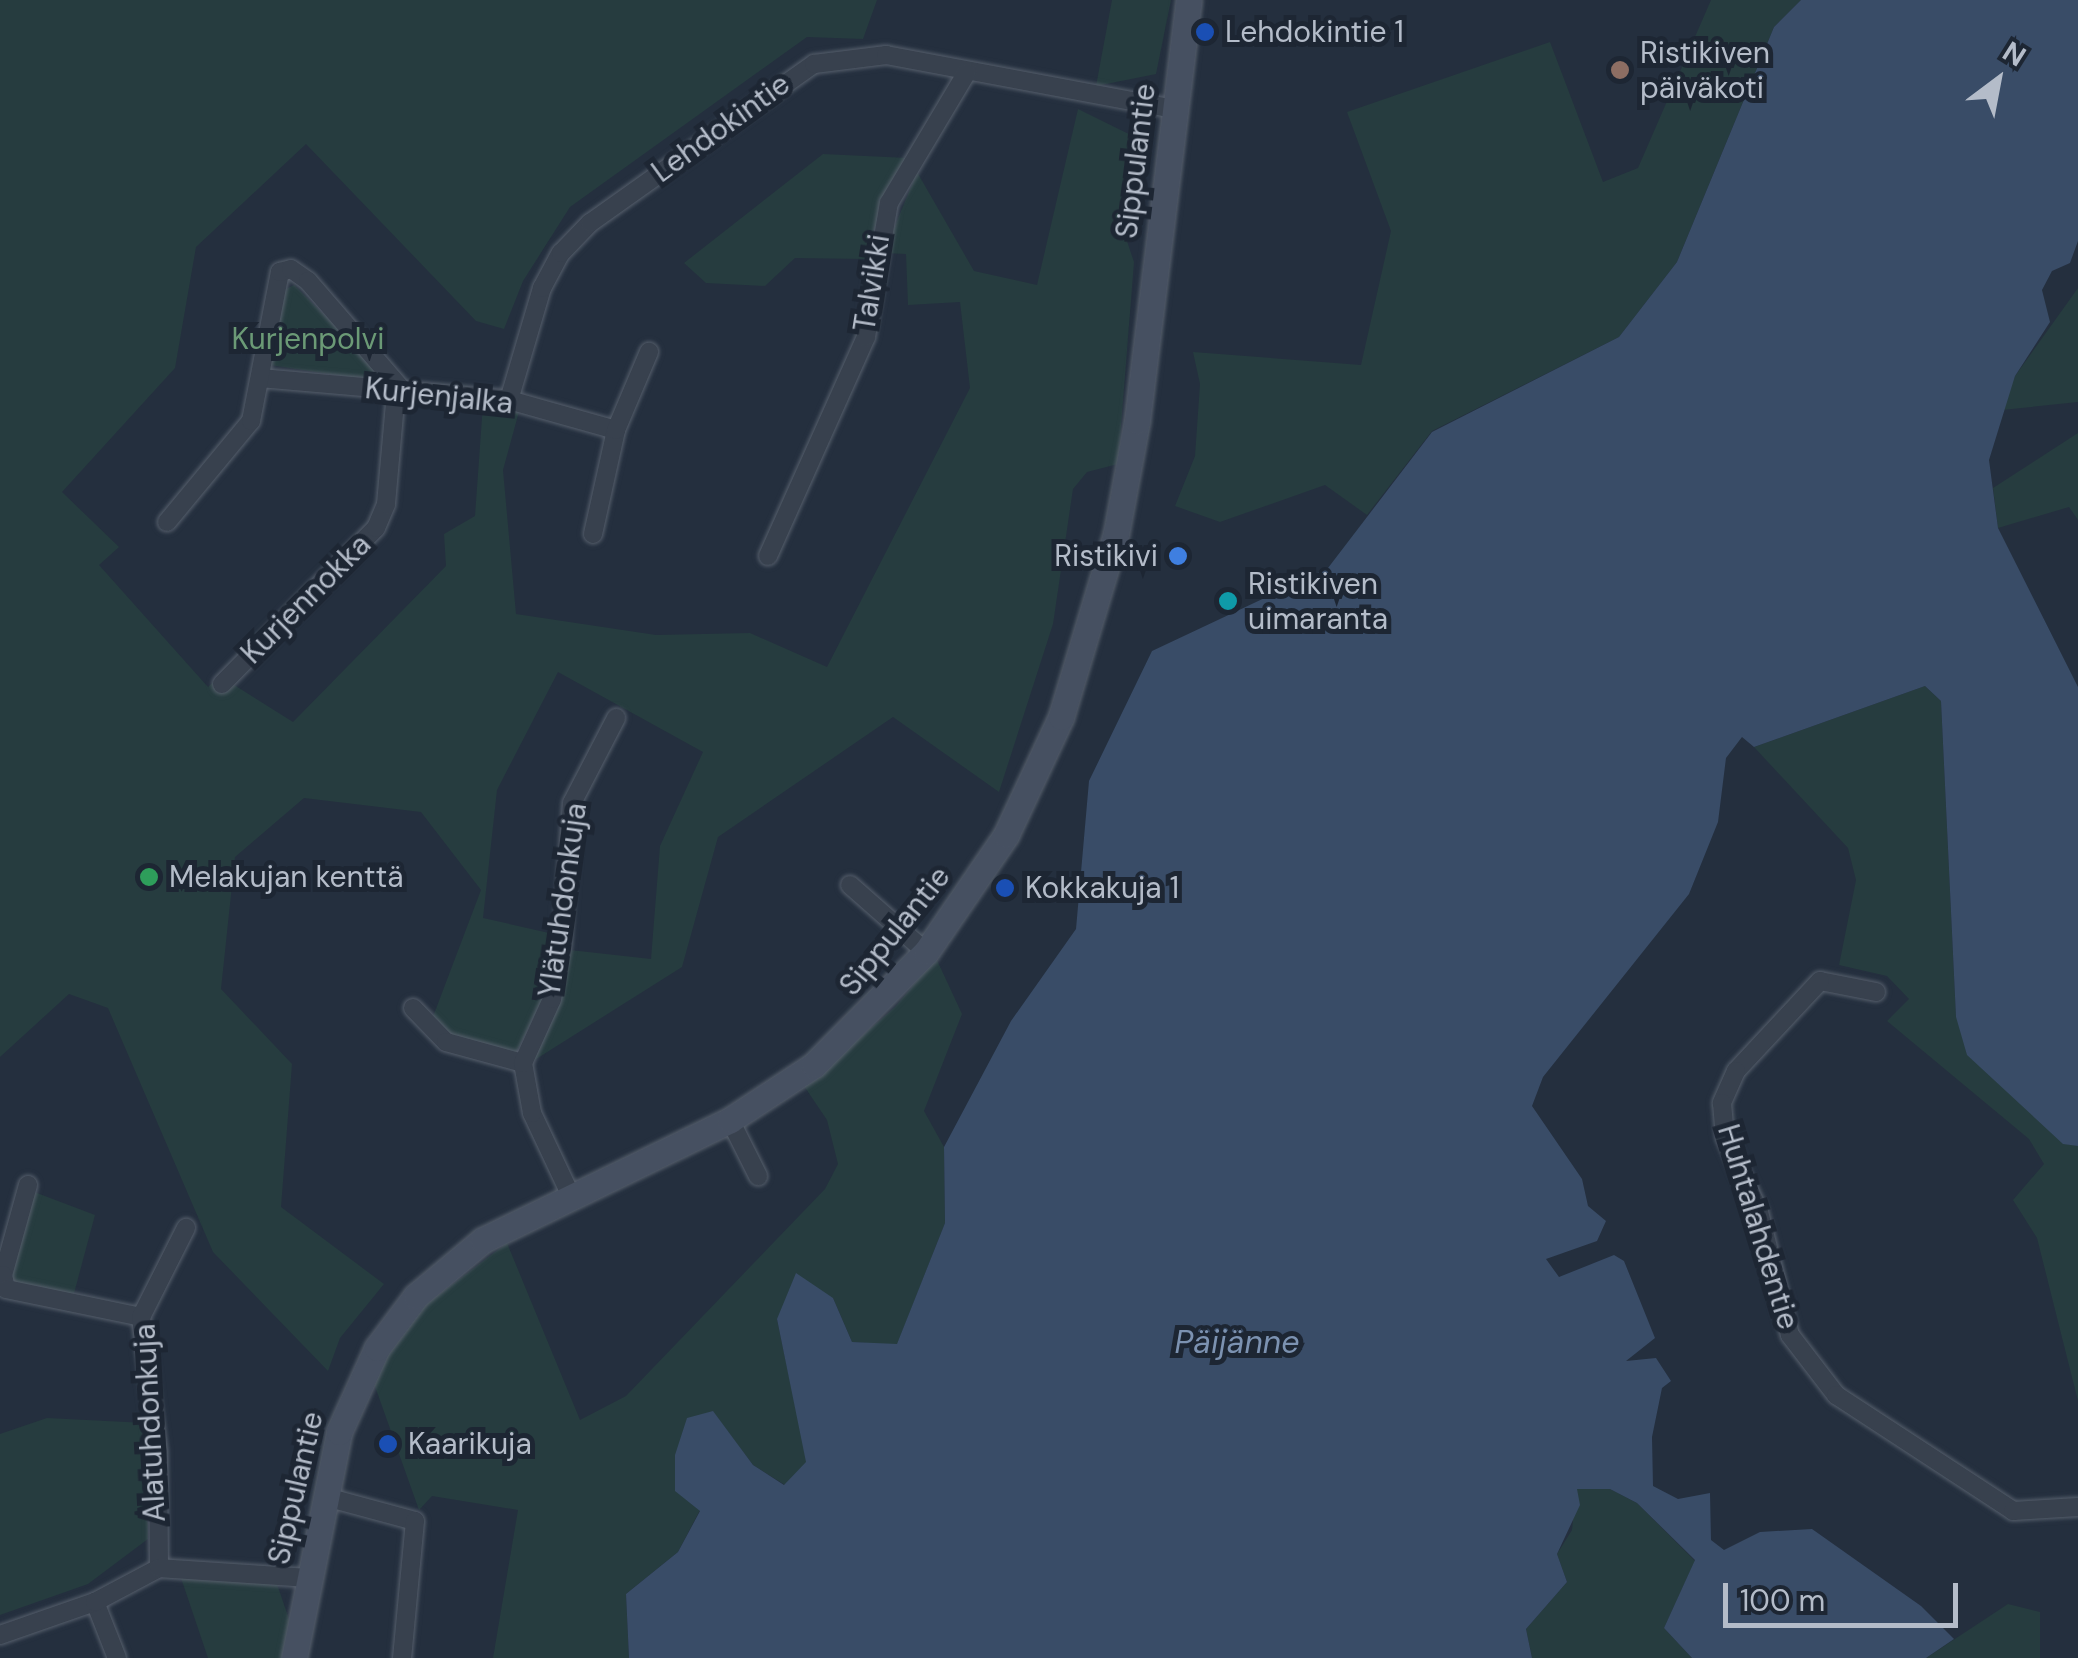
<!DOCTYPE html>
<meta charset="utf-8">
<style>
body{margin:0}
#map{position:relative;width:2078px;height:1658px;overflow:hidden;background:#242f3e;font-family:"DM Sans",sans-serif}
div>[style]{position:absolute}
.green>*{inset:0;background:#263c3f}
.water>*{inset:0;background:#394c67}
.roads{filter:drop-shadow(0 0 2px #565f6c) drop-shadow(0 0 2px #565f6c)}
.street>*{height:18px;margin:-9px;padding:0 9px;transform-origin:9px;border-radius:9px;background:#38414e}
.secondary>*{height:25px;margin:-12.5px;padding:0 12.5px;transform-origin:12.5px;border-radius:12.5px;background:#465061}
.dots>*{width:28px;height:28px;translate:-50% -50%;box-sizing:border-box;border:5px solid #1d2633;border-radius:50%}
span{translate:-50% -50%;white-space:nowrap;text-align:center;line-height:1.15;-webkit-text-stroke:10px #1d2633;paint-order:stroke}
.poi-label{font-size:30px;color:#b4bcc9}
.left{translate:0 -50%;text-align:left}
.right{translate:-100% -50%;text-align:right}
.street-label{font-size:30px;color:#b4bcc9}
.park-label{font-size:30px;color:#6b9a76}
.water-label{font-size:32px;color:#7c92b1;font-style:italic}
.north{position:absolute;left:1948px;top:30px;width:100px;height:100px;-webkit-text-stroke:8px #1d2633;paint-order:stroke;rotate:32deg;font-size:28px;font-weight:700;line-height:40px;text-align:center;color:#b4bcc9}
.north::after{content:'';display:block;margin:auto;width:35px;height:45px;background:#b4bcc9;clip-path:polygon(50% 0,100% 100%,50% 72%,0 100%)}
.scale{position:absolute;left:1723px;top:1583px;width:235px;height:45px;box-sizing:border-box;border:5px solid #b4bcc9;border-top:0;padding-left:12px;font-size:30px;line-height:35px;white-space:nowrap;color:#b4bcc9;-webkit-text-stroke:8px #1d2633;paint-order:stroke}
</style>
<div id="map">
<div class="green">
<i style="clip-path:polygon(0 0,877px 0,863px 39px,807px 37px,570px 207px,523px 281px,504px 329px,476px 321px,306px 144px,196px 247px,175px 368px,62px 492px,119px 547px,99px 565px,208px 687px,220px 676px,293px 722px,446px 566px,444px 534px,475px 516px,483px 404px,520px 408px,503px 470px,516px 614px,656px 635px,750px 633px,827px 667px,970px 388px,960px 302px,908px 305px,906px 254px,884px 253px,917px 172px,974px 271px,1037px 285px,1078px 109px,1145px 142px,1121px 223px,1134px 262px,1118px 464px,1087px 472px,1073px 489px,1053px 624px,999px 792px,893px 717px,718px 837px,682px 967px,533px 1061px,570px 950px,651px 959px,660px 846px,703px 752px,558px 672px,497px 790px,483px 918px,558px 935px,544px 996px,516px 1053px,466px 1042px,431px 1022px,481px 890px,421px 812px,304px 798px,235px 857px,221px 989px,292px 1064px,281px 1207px,384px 1284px,340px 1338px,328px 1371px,213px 1252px,108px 1008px,69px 994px,0 1057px)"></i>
<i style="clip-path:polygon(1112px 0,1171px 0,1156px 74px,1096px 86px)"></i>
<i style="clip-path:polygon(1711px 0,1801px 0,1774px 27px,1677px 262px,1619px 337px,1432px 431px,1367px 515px,1325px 485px,1220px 522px,1175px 506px,1195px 456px,1200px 384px,1193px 352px,1361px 365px,1391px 231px,1347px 112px,1550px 42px,1603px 182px,1638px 168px)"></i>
<i style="clip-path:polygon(823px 154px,908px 158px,883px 200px,866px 259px,795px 258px,765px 286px,706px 283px,684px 263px)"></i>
<i style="clip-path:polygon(294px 285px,378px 368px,375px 381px,270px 365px,280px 292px)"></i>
<i style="clip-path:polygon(2078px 288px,2078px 402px,2002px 410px,2015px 376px)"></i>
<i style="clip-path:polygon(2078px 433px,2078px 520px,2069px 507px,1998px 528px,1993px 488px)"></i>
<i style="clip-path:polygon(1925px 686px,1941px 701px,1956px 1017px,2063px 1143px,2078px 1146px,2078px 1401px,2037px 1238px,2013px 1200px,2044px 1164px,2029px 1139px,1887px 1021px,1909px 999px,1887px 976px,1839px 965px,1856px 880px,1848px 848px,1754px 747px)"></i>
<i style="clip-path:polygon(936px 958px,962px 1014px,924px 1111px,944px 1147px,945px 1223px,897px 1345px,852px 1342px,833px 1298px,777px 1319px,807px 1462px,785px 1485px,753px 1465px,713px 1412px,700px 1510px,678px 1552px,626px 1594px,629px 1658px,493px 1658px,518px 1510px,432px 1496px,419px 1510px,372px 1378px,386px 1352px,425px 1305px,507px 1243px,580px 1420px,626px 1396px,825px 1189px,838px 1164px,827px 1120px,804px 1086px,895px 1007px)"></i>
<i style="clip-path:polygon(29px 1190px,95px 1215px,72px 1301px,11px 1284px)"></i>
<i style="clip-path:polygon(47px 1418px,146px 1423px,148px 1539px,88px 1584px,0 1615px,0 1434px)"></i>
<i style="clip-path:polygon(1576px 1489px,1610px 1489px,1637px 1503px,1695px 1561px,1664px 1628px,1692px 1658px,1532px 1658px,1526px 1629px,1567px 1582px,1557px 1554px,1572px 1530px)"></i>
<i style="clip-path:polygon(181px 1578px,277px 1584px,291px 1625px,285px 1658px,208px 1658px)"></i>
<i style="clip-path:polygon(2008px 1604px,2040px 1612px,2040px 1658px,1926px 1658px)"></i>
</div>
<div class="water">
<i style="clip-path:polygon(1801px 0,2078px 0,2078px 241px,2070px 263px,2052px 271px,2042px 290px,2050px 322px,2015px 376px,1989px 460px,1998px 528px,2078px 687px,2078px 1146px,2063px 1144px,1967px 1055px,1956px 1017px,1941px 701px,1925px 686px,1754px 747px,1742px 737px,1726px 758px,1718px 822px,1689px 894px,1543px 1077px,1532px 1106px,1582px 1179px,1588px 1206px,1606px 1221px,1597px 1241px,1546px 1259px,1559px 1277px,1614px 1255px,1624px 1261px,1655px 1338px,1626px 1361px,1656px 1358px,1671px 1381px,1662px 1388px,1652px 1437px,1653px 1486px,1678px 1499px,1710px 1493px,1711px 1540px,1724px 1550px,1760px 1532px,1812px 1529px,1921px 1606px,1954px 1639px,1926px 1658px,1692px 1658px,1664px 1628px,1695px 1560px,1637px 1503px,1610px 1489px,1577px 1489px,1580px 1505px,1557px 1554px,1567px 1582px,1526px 1629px,1532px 1658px,629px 1658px,626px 1594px,678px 1552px,700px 1511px,675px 1491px,675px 1455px,687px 1418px,713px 1411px,753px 1465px,784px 1485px,806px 1462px,777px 1319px,796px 1273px,833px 1298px,852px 1342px,897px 1344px,945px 1223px,944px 1147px,1011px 1021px,1076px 929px,1089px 781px,1152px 651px,1328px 568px,1432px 432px,1619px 337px,1677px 262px,1774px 27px)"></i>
</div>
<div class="roads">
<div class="street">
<i style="left:260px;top:378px;width:250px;rotate:5deg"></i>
<i style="left:509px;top:400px;width:111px;rotate:15.7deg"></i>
<i style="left:509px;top:400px;width:117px;rotate:-73.6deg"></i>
<i style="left:542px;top:288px;width:40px;rotate:-62deg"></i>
<i style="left:561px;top:253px;width:42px;rotate:-46deg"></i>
<i style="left:590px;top:223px;width:275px;rotate:-35.4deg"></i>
<i style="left:814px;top:64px;width:73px;rotate:-7.1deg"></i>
<i style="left:886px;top:55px;width:294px;rotate:10.6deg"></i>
<i style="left:167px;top:522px;width:131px;rotate:-50.3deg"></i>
<i style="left:251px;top:421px;width:152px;rotate:-79deg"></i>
<i style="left:280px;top:272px;width:11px;rotate:-15deg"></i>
<i style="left:291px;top:269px;width:21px;rotate:35deg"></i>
<i style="left:308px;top:281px;width:147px;rotate:49.1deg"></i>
<i style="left:593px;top:534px;width:107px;rotate:-77.5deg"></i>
<i style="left:616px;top:430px;width:85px;rotate:-67.1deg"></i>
<i style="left:768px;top:556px;width:240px;rotate:-65.9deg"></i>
<i style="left:866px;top:337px;width:136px;rotate:-80.3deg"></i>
<i style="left:889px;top:203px;width:152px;rotate:-59.2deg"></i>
<i style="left:222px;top:684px;width:219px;rotate:-45.4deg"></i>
<i style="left:376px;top:528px;width:26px;rotate:-67deg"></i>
<i style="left:386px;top:504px;width:112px;rotate:-84.9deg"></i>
<i style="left:850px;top:885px;width:101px;rotate:41.4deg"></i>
<i style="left:1876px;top:992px;width:57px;rotate:-168.9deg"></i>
<i style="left:1820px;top:981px;width:123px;rotate:133deg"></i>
<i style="left:1736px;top:1071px;width:35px;rotate:114deg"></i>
<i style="left:1722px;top:1103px;width:34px;rotate:85deg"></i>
<i style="left:1725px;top:1137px;width:82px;rotate:65.6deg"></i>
<i style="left:1759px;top:1212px;width:127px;rotate:75.9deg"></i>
<i style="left:1790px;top:1335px;width:76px;rotate:52.5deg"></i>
<i style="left:1836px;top:1395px;width:212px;rotate:33.2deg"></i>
<i style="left:2013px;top:1511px;width:65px;rotate:-3.5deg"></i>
<i style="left:413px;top:1008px;width:47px;rotate:45.9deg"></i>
<i style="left:446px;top:1042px;width:80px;rotate:15.3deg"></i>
<i style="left:730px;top:1120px;width:63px;rotate:63.4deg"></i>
<i style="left:28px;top:1185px;width:93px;rotate:105.5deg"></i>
<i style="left:3px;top:1275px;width:14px;rotate:78deg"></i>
<i style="left:6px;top:1289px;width:138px;rotate:11.7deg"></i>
<i style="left:571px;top:1196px;width:92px;rotate:-115.2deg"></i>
<i style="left:532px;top:1113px;width:51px;rotate:-100.2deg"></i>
<i style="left:523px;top:1063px;width:70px;rotate:-65.6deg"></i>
<i style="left:552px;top:999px;width:55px;rotate:-79.5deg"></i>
<i style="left:562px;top:945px;width:142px;rotate:-86deg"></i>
<i style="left:572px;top:803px;width:96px;rotate:-62.6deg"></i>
<i style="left:326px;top:1497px;width:92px;rotate:15.1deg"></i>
<i style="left:415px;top:1521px;width:138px;rotate:95.4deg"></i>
<i style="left:159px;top:1568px;width:116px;rotate:-90.5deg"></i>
<i style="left:158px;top:1452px;width:136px;rotate:-97.2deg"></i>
<i style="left:141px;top:1317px;width:100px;rotate:-63.2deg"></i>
<i style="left:95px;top:1602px;width:60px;rotate:68.6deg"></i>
<i style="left:0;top:1635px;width:101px;rotate:-19.2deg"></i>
<i style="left:95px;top:1602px;width:72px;rotate:-28deg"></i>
<i style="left:159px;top:1568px;width:149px;rotate:3.8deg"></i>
</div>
<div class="secondary">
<i style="left:294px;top:1658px;width:230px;rotate:-78.7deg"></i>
<i style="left:339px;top:1432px;width:92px;rotate:-65.7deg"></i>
<i style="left:377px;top:1348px;width:65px;rotate:-53.1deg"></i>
<i style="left:416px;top:1296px;width:87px;rotate:-39.9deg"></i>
<i style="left:483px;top:1240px;width:275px;rotate:-25.9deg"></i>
<i style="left:730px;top:1120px;width:100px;rotate:-33.2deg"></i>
<i style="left:814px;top:1065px;width:159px;rotate:-45.3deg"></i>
<i style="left:926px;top:952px;width:142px;rotate:-55.6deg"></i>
<i style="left:1006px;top:835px;width:130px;rotate:-65deg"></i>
<i style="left:1061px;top:717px;width:191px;rotate:-73.3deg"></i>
<i style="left:1116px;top:534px;width:115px;rotate:-79.5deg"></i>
<i style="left:1137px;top:421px;width:424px;rotate:-83deg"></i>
</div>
</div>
<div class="dots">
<i style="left:1205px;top:32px;background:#1a4fb4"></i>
<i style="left:1620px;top:70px;background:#8d6e63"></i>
<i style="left:1178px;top:556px;background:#3f7fe0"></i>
<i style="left:1228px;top:601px;background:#0f9aa8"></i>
<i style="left:149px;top:877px;background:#2e9e5b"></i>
<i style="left:1005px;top:888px;background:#1a4fb4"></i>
<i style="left:388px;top:1444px;background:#1a4fb4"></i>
</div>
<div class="poi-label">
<span class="left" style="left:1225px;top:32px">Lehdokintie 1</span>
<span class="left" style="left:1640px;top:70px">Ristikiven<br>päiväkoti</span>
<span class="right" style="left:1158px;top:556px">Ristikivi</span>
<span class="left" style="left:1248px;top:601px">Ristikiven<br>uimaranta</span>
<span class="left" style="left:169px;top:877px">Melakujan kenttä</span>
<span class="left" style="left:1025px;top:888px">Kokkakuja 1</span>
<span class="left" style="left:408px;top:1444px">Kaarikuja</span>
</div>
<div class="street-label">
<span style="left:721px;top:128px;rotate:-36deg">Lehdokintie</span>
<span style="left:1136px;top:161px;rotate:-83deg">Sippulantie</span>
<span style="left:872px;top:283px;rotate:-81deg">Talvikki</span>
<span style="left:439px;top:396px;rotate:6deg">Kurjenjalka</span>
<span style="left:306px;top:599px;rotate:-45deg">Kurjennokka</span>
<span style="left:563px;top:900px;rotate:-82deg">Ylätuhdonkuja</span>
<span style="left:895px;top:931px;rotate:-51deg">Sippulantie</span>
<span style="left:1758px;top:1227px;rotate:73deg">Huhtalahdentie</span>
<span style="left:150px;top:1423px;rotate:-93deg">Alatuhdonkuja</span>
<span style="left:296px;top:1488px;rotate:-77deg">Sippulantie</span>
</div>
<div class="park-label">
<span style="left:308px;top:339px">Kurjenpolvi</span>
</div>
<div class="water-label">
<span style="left:1237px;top:1342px">Päijänne</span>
</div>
<div class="north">N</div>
<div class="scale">100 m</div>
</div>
